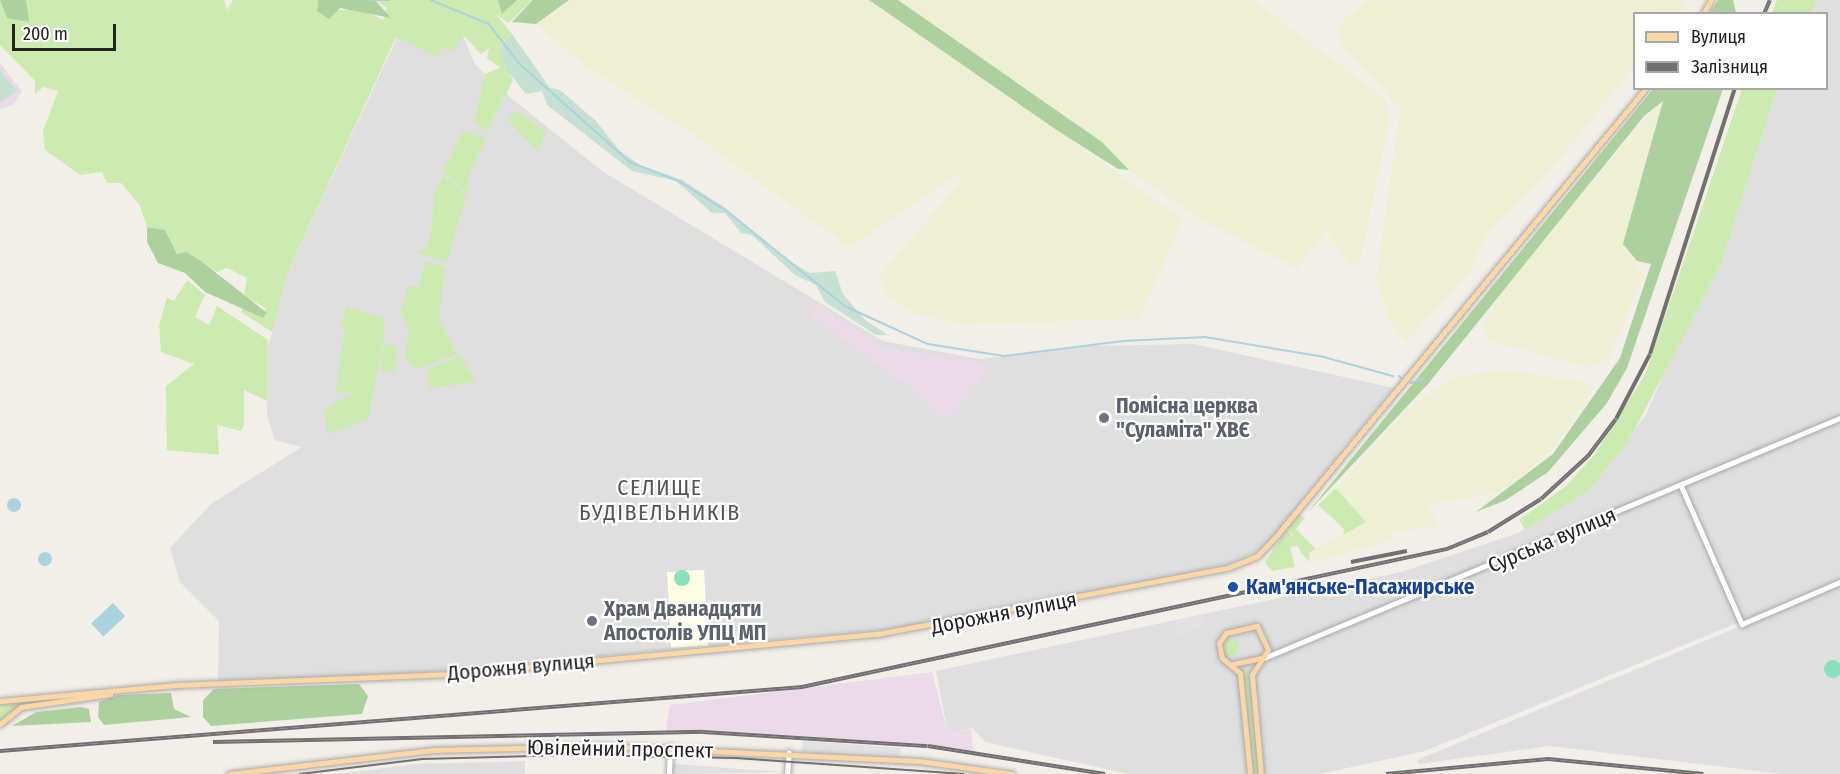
<!DOCTYPE html>
<meta charset="utf-8">
<style>
body{margin:0}
#map{position:relative;width:1840px;height:774px;overflow:hidden;background:#f2efe9;font-family:"Fira Sans Condensed",sans-serif}
div>[style]{position:absolute}
.residential>*{inset:0;background:#e0dfdf}
.industrial>*{inset:0;background:#ebdbe8}
.education>*{inset:0;background:#ffffe5;transform-origin:0 0}
.farmland>*{inset:0;background:#eef0d5}
.grass>*{inset:0;background:#cdebb0;transform-origin:0 0}
.round{border-radius:50%}
.forest>*{inset:0;background:#add19e}
.wetland>*{inset:0;background:#c6e0d4}
.pitch>*{inset:0;background:#88e0be}
.parking>*{inset:0;background:#e2e2e2;transform-origin:0 0}
.water>*{inset:0;background:#aad3df;transform-origin:0 0}
.stream>*{height:1.5px;margin:-0.75px;padding:0 0.75px;transform-origin:0.75px;border-radius:0.75px;background:#aad3df}
.roads{filter:drop-shadow(0 0 2px #a9a9a9) drop-shadow(0 0 2px #a9a9a9)}
.minor>*{height:4.5px;margin:-2.25px;padding:0 2.25px;transform-origin:2.25px;border-radius:2.25px;background:#fff}
.major>*{height:5px;margin:-2.5px;padding:0 2.5px;transform-origin:2.5px;border-radius:2.5px;background:#fcd6a4}
.tram>*{height:1.5px;margin:-0.75px;padding:0 0.75px;transform-origin:0.75px;border-radius:0.75px;background:#707070}
.rail>*{height:4px;margin-top:-2px;transform-origin:0;background:repeating-linear-gradient(90deg,#fff 0 4.5px,#707070 0 9px);box-sizing:border-box;border-block:2px solid #707070}
.dots>*{width:16px;height:16px;translate:-50% -50%;box-sizing:border-box;border:3px solid #fff;border-radius:50%}
span{translate:-50% -50%;white-space:nowrap;text-align:center;line-height:1.15;-webkit-text-stroke:4.5px #fff;paint-order:stroke}
.worship-label{font-size:21px;color:#5b616d;font-weight:700}
.left{translate:0 -50%;text-align:left}
.street-label{font-size:21px;color:#222}
.transit-label{font-size:21px;color:#164399;font-weight:700}
.neighbourhood-label{font-size:22px;color:#555;letter-spacing:1.5px}
.legend{position:absolute;left:1633px;top:12px;width:195px;height:78px;box-sizing:border-box;background:#fff;border:2px solid #a7a7a7;margin:0;padding:8px 10px;list-style:none;font-size:18px;color:#222}
.legend li{display:flex;align-items:center;gap:12px;height:30px}
.legend b{width:30px;border:2px solid #a7a7a7}
.scale{position:absolute;left:12px;top:24px;width:104px;height:27px;box-sizing:border-box;border:3px solid #222;border-top:0;padding-left:8px;font-size:18px;line-height:21px;white-space:nowrap;color:#222;-webkit-text-stroke:4px #fff;paint-order:stroke}
</style>
<div id="map">
<div class="residential">
<i style="clip-path:polygon(1817px 0,1840px 0,1840px 581px,1425px 751px,1320px 774px,1128px 774px,985px 742px,972px 728px,948px 734px,936px 671px,1401px 572px,1518px 533px,1588px 491px,1645px 416px,1695px 306px,1720px 267px,1777px 89px,1826px 88px,1826px 14px,1811px 13px)"></i>
<i style="clip-path:polygon(401px 29px,463px 35px,475px 64px,501px 90px,602px 171px,883px 341px,980px 359px,1082px 346px,1194px 344px,1394px 388px,1263px 548px,1227px 565px,933px 625px,411px 674px,218px 681px,219px 621px,180px 582px,170px 548px,211px 504px,302px 447px,275px 440px,267px 416px,268px 348px,287px 274px)"></i>
<i style="clip-path:polygon(1840px 585px,1840px 774px,1782px 774px,1550px 746px,1419px 764px,1417px 760px)"></i>
<i style="clip-path:polygon(525px 761px,525px 774px,338px 774px,414px 764px)"></i>
<i style="clip-path:polygon(673px 764px,785px 772px,673px 774px)"></i>
</div>
<div class="industrial">
<i style="clip-path:polygon(0 63px,22px 91px,14px 104px,0 110px)"></i>
<i style="clip-path:polygon(817px 304px,882px 347px,980px 363px,987px 372px,944px 423px,909px 387px,810px 315px)"></i>
<i style="clip-path:polygon(932px 672px,948px 734px,971px 729px,973px 751px,666px 730px,670px 705px)"></i>
</div>
<div class="education">
<i style="left:704px;top:570px;width:76px;height:37px;rotate:87deg"></i>
</div>
<div class="farmland">
<i style="clip-path:polygon(569px 0,869px 0,1183px 219px,1139px 319px,959px 324px,912px 313px,885px 293px,879px 276px,962px 179px,960px 174px,850px 248px,699px 139px,586px 67px,536px 24px)"></i>
<i style="clip-path:polygon(898px 0,1254px 0,1385px 99px,1390px 117px,1360px 264px,1348px 264px,1326px 231px,1297px 269px,1202px 221px,1129px 170px,1102px 142px)"></i>
<i style="clip-path:polygon(1368px 0,1686px 0,1682px 6px,1690px 10px,1634px 14px,1634px 66px,1563px 156px,1484px 239px,1470px 272px,1406px 342px,1390px 321px,1376px 279px,1400px 108px,1341px 44px,1338px 26px)"></i>
<i style="clip-path:polygon(1660px 101px,1662px 117px,1623px 244px,1644px 276px,1609px 358px,1590px 368px,1491px 341px,1482px 327px,1511px 279px)"></i>
<i style="clip-path:polygon(1503px 369px,1585px 382px,1593px 389px,1551px 452px,1501px 492px,1429px 505px,1439px 526px,1391px 532px,1393px 539px,1377px 545px,1312px 562px,1309px 553px,1365px 522px,1336px 488px,1409px 408px,1455px 377px)"></i>
</div>
<div class="grass">
<i style="clip-path:polygon(0 0,224px 0,227px 10px,233px 0,318px 0,317px 11px,362px 9px,383px 20px,387px 8px,375px 0,498px 0,502px 13px,517px 0,533px 0,508px 23px,495px 13px,512px 34px,499px 48px,513px 81px,487px 131px,474px 123px,485px 74px,500px 68px,487px 58px,489px 48px,481px 54px,463px 35px,455px 52px,444px 46px,437px 57px,396px 37px,287px 274px,272px 332px,241px 312px,243px 308px,262px 318px,266px 308px,244px 296px,247px 278px,227px 268px,217px 272px,177px 254px,165px 230px,147px 227px,140px 206px,121px 183px,107px 183px,102px 172px,80px 175px,45px 150px,43px 131px,58px 91px,43px 87px,35px 94px,35px 81px,0 45px)"></i>
<i style="clip-path:polygon(1777px 0,1817px 0,1811px 13px,1772px 13px)"></i>
<i style="clip-path:polygon(1742px 89px,1777px 89px,1720px 267px,1628px 442px,1588px 491px,1525px 530px,1519px 520px,1565px 487px,1594px 455px,1646px 373px)"></i>
<i style="clip-path:polygon(516px 110px,546px 132px,537px 151px,508px 120px)"></i>
<i style="clip-path:polygon(463px 131px,487px 139px,469px 174px,467px 194px,443px 171px)"></i>
<i style="clip-path:polygon(443px 174px,466px 195px,447px 262px,416px 252px,426px 248px,431px 235px,434px 196px)"></i>
<i style="clip-path:polygon(425px 261px,445px 267px,439px 319px,458px 354px,416px 369px,405px 359px,409px 326px,400px 315px,408px 286px,419px 287px)"></i>
<i style="clip-path:polygon(187px 280px,205px 295px,195px 317px,209px 325px,217px 306px,268px 340px,267px 401px,244px 390px,244px 425px,241px 431px,217px 425px,219px 455px,167px 450px,166px 386px,194px 364px,161px 352px,159px 325px,167px 297px,174px 301px)"></i>
<i style="clip-path:polygon(347px 307px,384px 318px,384px 340px,368px 419px,328px 434px,324px 410px,356px 390px,340px 394px,336px 389px,345px 327px,340px 326px)"></i>
<i style="left:384px;top:344px;width:14px;height:26px;rotate:8deg"></i>
<i style="clip-path:polygon(460px 356px,476px 382px,430px 388px,427px 369px)"></i>
<i style="clip-path:polygon(1336px 488px,1366px 522px,1343px 535px,1344px 529px,1318px 505px)"></i>
<i style="clip-path:polygon(1300px 515px,1305px 518px,1296px 529px,1316px 549px,1309px 553px,1310px 562px,1288px 528px)"></i>
<i style="clip-path:polygon(1287px 530px,1305px 550px,1308px 562px,1297px 546px,1290px 547px,1295px 567px,1272px 571px,1265px 562px)"></i>
<i class="round" style="left:1221px;top:638px;width:18px;height:18px"></i>
<i style="clip-path:polygon(1249px 669px,1254px 735px,1259px 774px,1252px 774px,1247px 736px,1241px 670px)"></i>
<i style="clip-path:polygon(99px 697px,21px 705px,0 721px,0 704px)"></i>
</div>
<div class="forest">
<i style="clip-path:polygon(0 0,26px 0,29px 22px,7px 18px)"></i>
<i style="clip-path:polygon(318px 0,375px 0,391px 18px,340px 8px,329px 19px,317px 11px)"></i>
<i style="clip-path:polygon(498px 0,517px 0,502px 14px)"></i>
<i style="clip-path:polygon(533px 0,569px 0,536px 24px,512px 22px)"></i>
<i style="clip-path:polygon(869px 0,898px 0,1102px 142px,1129px 170px,1118px 169px,1058px 131px)"></i>
<i style="clip-path:polygon(1718px 0,1733px 0,1736px 13px,1710px 13px)"></i>
<i style="clip-path:polygon(1654px 88px,1723px 89px,1627px 368px,1607px 403px,1548px 472px,1506px 500px,1476px 512px,1553px 454px,1620px 358px,1651px 264px,1637px 261px,1623px 244px,1663px 101px,1644px 116px,1428px 384px,1308px 512px)"></i>
<i style="clip-path:polygon(147px 227px,165px 230px,177px 254px,186px 252px,201px 261px,267px 313px,263px 318px,205px 292px,185px 273px,158px 263px,147px 242px)"></i>
<i style="clip-path:polygon(359px 684px,368px 696px,362px 714px,211px 726px,203px 717px,203px 700px,214px 689px)"></i>
<i style="clip-path:polygon(171px 693px,174px 709px,191px 717px,104px 725px,98px 717px,99px 702px,118px 695px)"></i>
<i style="clip-path:polygon(81px 707px,89px 709px,91px 722px,12px 726px,36px 712px)"></i>
</div>
<div class="wetland">
<i style="clip-path:polygon(512px 34px,550px 88px,560px 90px,596px 121px,619px 150px,640px 165px,682px 180px,727px 209px,787px 260px,810px 273px,835px 271px,843px 294px,865px 320px,888px 335px,876px 335px,825px 302px,816px 285px,795px 275px,752px 235px,741px 233px,725px 213px,712px 213px,676px 181px,632px 171px,547px 105px,542px 91px,526px 94px,506px 69px,499px 48px)"></i>
<i style="clip-path:polygon(0 70px,17px 91px,0 103px)"></i>
</div>
<div class="pitch">
<i class="round" style="left:674px;top:570px;width:16px;height:16px"></i>
<i class="round" style="left:1824px;top:660px;width:18px;height:18px"></i>
</div>
<div class="parking">
<i style="clip-path:polygon(1196px 616px,1203px 618px,1200px 628px,1178px 636px,1176px 621px)"></i>
<i style="left:803px;top:741px;width:98px;height:11px;rotate:4deg"></i>
</div>
<div class="water">
<i class="round" style="left:7px;top:498px;width:14px;height:14px"></i>
<i class="round" style="left:38px;top:552px;width:14px;height:14px"></i>
<i style="left:113px;top:603px;width:18px;height:30px;rotate:47deg"></i>
</div>
<div class="stream">
<i style="left:369px;top:0;width:20px"></i>
<i style="left:431px;top:0;width:63px;rotate:22.5deg"></i>
<i style="left:489px;top:24px;width:49px;rotate:52.4deg"></i>
<i style="left:519px;top:63px;width:149px;rotate:41.7deg"></i>
<i style="left:630px;top:162px;width:53px;rotate:21.2deg"></i>
<i style="left:679px;top:181px;width:57px;rotate:32deg"></i>
<i style="left:727px;top:211px;width:151px;rotate:38.8deg"></i>
<i style="left:845px;top:306px;width:91px;rotate:24.6deg"></i>
<i style="left:928px;top:344px;width:78px;rotate:8.9deg"></i>
<i style="left:1005px;top:356px;width:119px;rotate:-7.2deg"></i>
<i style="left:1123px;top:341px;width:82px;rotate:-2.8deg"></i>
<i style="left:1205px;top:337px;width:121px;rotate:9.5deg"></i>
<i style="left:1324px;top:357px;width:72px;rotate:15.4deg"></i>
<i style="left:1399px;top:376px;width:4px;rotate:34deg"></i>
<i style="left:1411px;top:383px;width:13px;rotate:-18deg"></i>
</div>
<div class="roads">
<div class="minor">
<i style="left:1681px;top:485px;width:152px;rotate:66.3deg"></i>
<i style="left:1742px;top:624px;width:107px;rotate:-23.2deg"></i>
<i style="left:1264px;top:658px;width:624px;rotate:-22.62deg"></i>
<i style="left:669px;top:774px;width:27px;rotate:-88deg"></i>
<i style="left:787px;top:774px;width:21px;rotate:-85deg"></i>
</div>
<div class="major">
<i style="left:1703px;top:14px;width:16px;rotate:-60deg"></i>
<i style="left:1233px;top:664px;width:30px;rotate:-12deg"></i>
<i style="left:0;top:701px;width:177px;rotate:-5.2deg"></i>
<i style="left:176px;top:685px;width:276px;rotate:-2.3deg"></i>
<i style="left:452px;top:674px;width:427px;rotate:-5.4deg"></i>
<i style="left:877px;top:634px;width:359px;rotate:-10.7deg"></i>
<i style="left:1230px;top:567px;width:29px;rotate:-22deg"></i>
<i style="left:1257px;top:556px;width:29px;rotate:-46deg"></i>
<i style="left:1277px;top:535px;width:580px;rotate:-50.46deg"></i>
<i style="left:0;top:724px;width:27px;rotate:-39deg"></i>
<i style="left:21px;top:707px;width:90px;rotate:-8.3deg"></i>
<i style="left:229px;top:774px;width:204px;rotate:-6.7deg"></i>
<i style="left:432px;top:750px;width:171px;rotate:-1.3deg"></i>
<i style="left:603px;top:746px;width:316px;rotate:2.7deg"></i>
<i style="left:919px;top:761px;width:94px;rotate:8deg"></i>
<i style="left:1250px;top:774px;width:101px;rotate:-95.7deg"></i>
<i style="left:1240px;top:673px;width:23px;rotate:-140deg"></i>
<i style="left:1222px;top:658px;width:15px;rotate:-101deg"></i>
<i style="left:1219px;top:643px;width:12px;rotate:-55deg"></i>
<i style="left:1226px;top:633px;width:32px;rotate:-13deg"></i>
<i style="left:1257px;top:626px;width:26px;rotate:65deg"></i>
<i style="left:1268px;top:650px;width:30px;rotate:123deg"></i>
<i style="left:1252px;top:675px;width:99px;rotate:84.8deg"></i>
</div>
</div>
<div class="tram">
<i style="left:300px;top:774px;width:123px;rotate:-7deg"></i>
<i style="left:422px;top:759px;width:148px;rotate:-1.5deg"></i>
<i style="left:570px;top:755px;width:166px;rotate:1deg"></i>
<i style="left:736px;top:758px;width:228px;rotate:4deg"></i>
</div>
<div class="rail">
<i style="left:1764px;top:14px;width:15px;rotate:-67deg"></i>
<i style="left:1351px;top:562px;width:57px;rotate:-11.1deg"></i>
<i style="left:213px;top:742px;width:490px;rotate:-1.2deg"></i>
<i style="left:703px;top:732px;width:225px;rotate:3.6deg"></i>
<i style="left:928px;top:746px;width:179px;rotate:9deg"></i>
<i style="left:0;top:751px;width:805px;rotate:-4.56deg"></i>
<i style="left:802px;top:687px;width:660px;rotate:-12.08deg"></i>
<i style="left:1447px;top:549px;width:44px;rotate:-22.5deg"></i>
<i style="left:1488px;top:532px;width:62px;rotate:-31.9deg"></i>
<i style="left:1541px;top:499px;width:64px;rotate:-42.5deg"></i>
<i style="left:1588px;top:456px;width:46px;rotate:-52.9deg"></i>
<i style="left:1616px;top:419px;width:73px;rotate:-62.4deg"></i>
<i style="left:1650px;top:354px;width:279px;rotate:-72.3deg"></i>
<i style="left:1386px;top:774px;width:163px;rotate:-5.3deg"></i>
<i style="left:1548px;top:759px;width:156px;rotate:5.5deg"></i>
</div>
<div class="dots">
<i style="left:1104px;top:418px;background:#6b7280"></i>
<i style="left:1233px;top:587px;background:#1a4fb4"></i>
<i style="left:592px;top:621px;background:#6b7280"></i>
</div>
<div class="worship-label">
<span class="left" style="left:1116px;top:418px">Помісна церква<br>"Суламіта" ХВЄ</span>
<span class="left" style="left:604px;top:621px">Храм Дванадцяти<br>Апостолів УПЦ МП</span>
</div>
<div class="street-label">
<span style="left:1552px;top:540px;rotate:-23deg">Сурська вулиця</span>
<span style="left:1004px;top:613px;rotate:-11deg">Дорожня вулиця</span>
<span style="left:521px;top:667px;rotate:-5deg">Дорожня вулиця</span>
<span style="left:620px;top:749px;rotate:1deg">Ювілейний проспект</span>
</div>
<div class="transit-label">
<span class="left" style="left:1246px;top:587px">Кам'янське-Пасажирське</span>
</div>
<div class="neighbourhood-label">
<span style="left:660px;top:500px">СЕЛИЩЕ<br>БУДІВЕЛЬНИКІВ</span>
</div>
<ul class="legend">
<li><b style="height:8px;background:#fcd6a4"></b>Вулиця</li>
<li><b style="height:8px;background:#707070"></b>Залізниця</li>
</ul>
<div class="scale">200 m</div>
</div>
